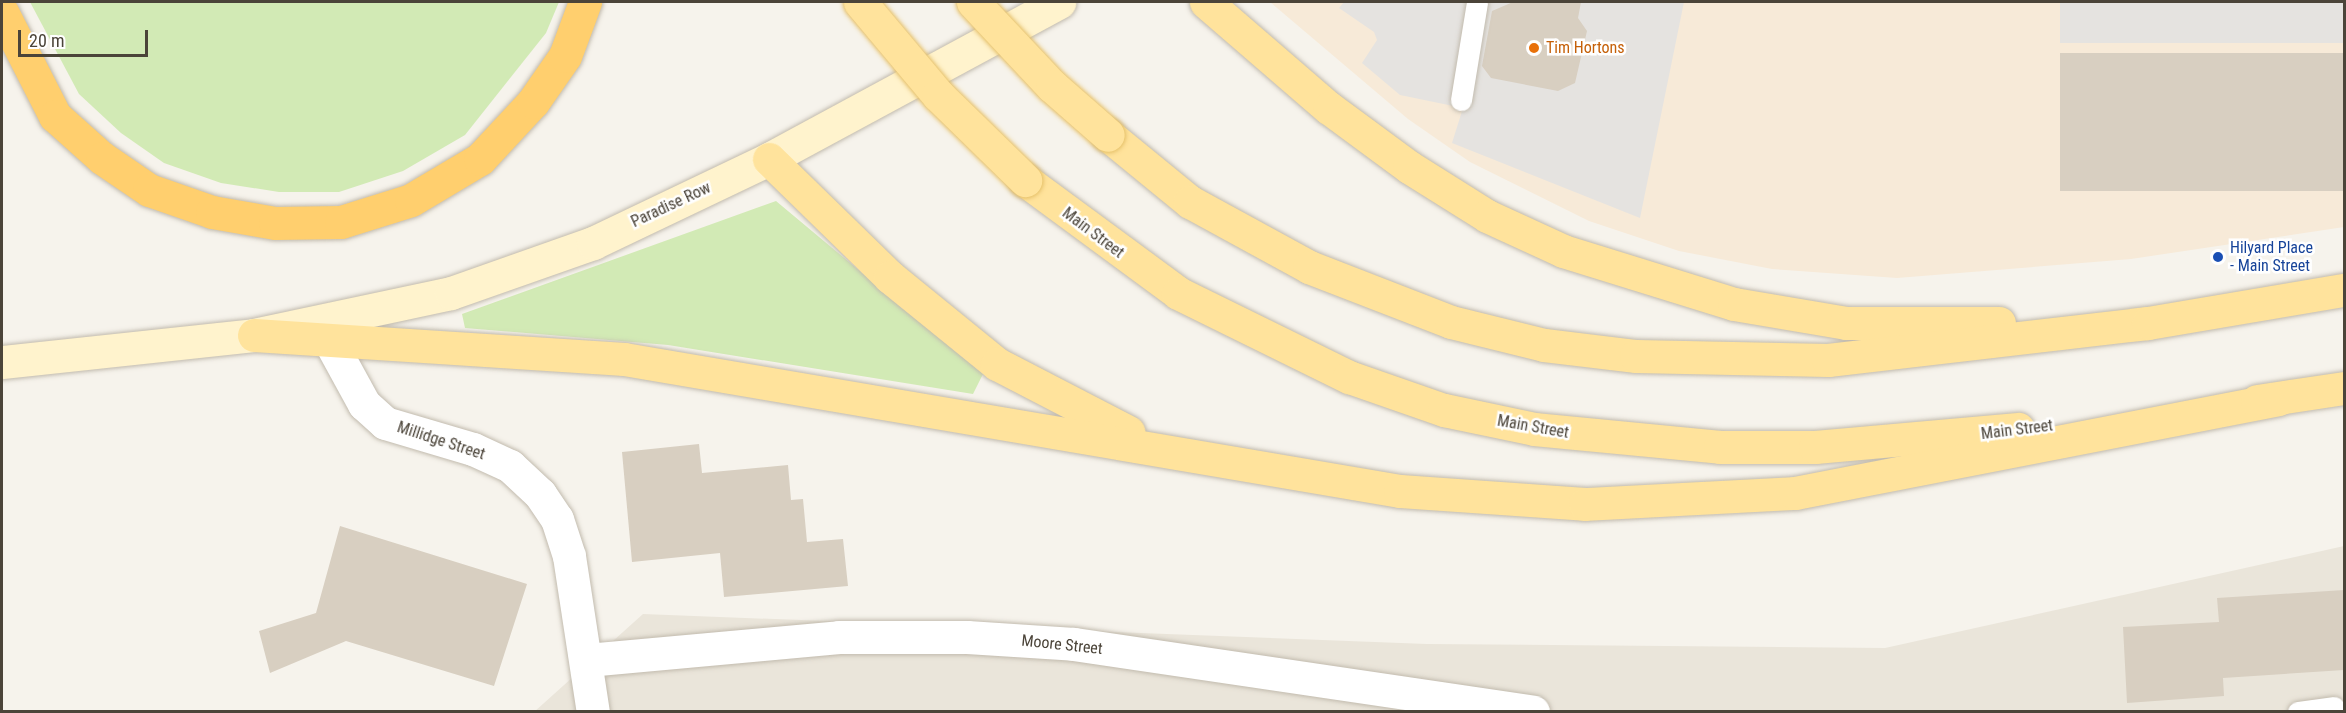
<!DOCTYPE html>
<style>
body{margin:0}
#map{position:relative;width:2346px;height:713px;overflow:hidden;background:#f6f3ec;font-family:"Roboto Condensed",sans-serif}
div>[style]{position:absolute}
.residential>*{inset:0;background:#eae5da}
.commercial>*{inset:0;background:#f7ead8}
.green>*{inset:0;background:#d2eab5}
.parking>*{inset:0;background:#e5e3e0;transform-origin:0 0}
.building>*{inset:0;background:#d8cfc1;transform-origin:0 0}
.roads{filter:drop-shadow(0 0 2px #c2bbae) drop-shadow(0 0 2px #c2bbae)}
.lane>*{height:21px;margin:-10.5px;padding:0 10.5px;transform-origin:10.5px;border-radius:10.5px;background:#fff}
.street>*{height:33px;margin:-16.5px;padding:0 16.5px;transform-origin:16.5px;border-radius:16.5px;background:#fff}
.secondary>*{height:33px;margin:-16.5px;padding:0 16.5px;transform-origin:16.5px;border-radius:16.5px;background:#fff3cd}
.primary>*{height:33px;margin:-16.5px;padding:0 16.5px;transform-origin:16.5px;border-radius:16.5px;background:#ffe39c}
.highway>*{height:33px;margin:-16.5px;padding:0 16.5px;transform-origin:16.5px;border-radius:16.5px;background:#ffcf6e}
.bridges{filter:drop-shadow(0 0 2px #e6c16a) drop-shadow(0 0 2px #e6c16a)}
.primary-bridge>*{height:33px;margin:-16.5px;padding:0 16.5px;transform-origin:16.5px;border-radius:16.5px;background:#ffe39c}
.dots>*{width:16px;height:16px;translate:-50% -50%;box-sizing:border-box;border:3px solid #fff;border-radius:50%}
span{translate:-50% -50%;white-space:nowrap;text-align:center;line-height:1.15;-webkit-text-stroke:5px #fff;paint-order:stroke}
.food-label{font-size:16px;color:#c56008}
.left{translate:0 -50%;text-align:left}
.street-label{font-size:16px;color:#4b4439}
.transit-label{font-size:16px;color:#164399}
.frame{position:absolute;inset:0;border:3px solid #4b4439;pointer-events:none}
.scale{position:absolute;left:18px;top:30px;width:130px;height:27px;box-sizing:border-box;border:3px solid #4b4439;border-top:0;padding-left:8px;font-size:18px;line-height:21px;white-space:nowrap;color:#4b4439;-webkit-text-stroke:4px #fff;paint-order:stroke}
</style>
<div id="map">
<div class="residential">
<i style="clip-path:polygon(2344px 546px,2344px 711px,534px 712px,643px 614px,1427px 644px,1885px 648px)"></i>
</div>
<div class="commercial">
<i style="clip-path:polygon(1270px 2px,2344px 2px,2344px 227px,2131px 259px,1897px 278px,1772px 269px,1679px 251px,1589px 221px,1470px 162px,1408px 119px)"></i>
</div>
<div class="green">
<i style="clip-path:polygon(30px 2px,559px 2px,546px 33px,465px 135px,403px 171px,339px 192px,279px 192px,221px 183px,164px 163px,121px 133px,79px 94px)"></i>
<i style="clip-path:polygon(776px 201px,983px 374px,973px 394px,668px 345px,465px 328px,462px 314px)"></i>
</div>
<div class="parking">
<i style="clip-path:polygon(1344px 2px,1684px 2px,1640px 218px,1452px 143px,1463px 108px,1400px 95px,1362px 63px,1377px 40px,1374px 32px,1339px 8px)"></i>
<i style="left:2060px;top:2px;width:284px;height:41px"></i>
</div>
<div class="building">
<i style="clip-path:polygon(1513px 2px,1581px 2px,1578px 18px,1587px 31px,1575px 83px,1558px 91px,1491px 78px,1482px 66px,1492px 11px)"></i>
<i style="left:2344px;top:53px;width:138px;height:284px;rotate:90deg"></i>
<i style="clip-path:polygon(699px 444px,702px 473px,788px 465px,791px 500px,803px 499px,807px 542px,843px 539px,848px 586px,724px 597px,720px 553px,632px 562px,622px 452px)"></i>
<i style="clip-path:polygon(340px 526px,527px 584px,494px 686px,346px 641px,270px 673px,259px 631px,316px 613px)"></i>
<i style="clip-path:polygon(2344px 590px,2344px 670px,2223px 678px,2224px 696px,2127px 703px,2123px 627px,2219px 622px,2217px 598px)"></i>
</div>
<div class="roads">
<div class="lane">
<i style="left:1461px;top:100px;width:99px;rotate:-80.7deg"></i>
<i style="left:2298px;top:712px;width:36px;rotate:-8deg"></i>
</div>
<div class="street">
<i style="left:329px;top:340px;width:73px;rotate:61.3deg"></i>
<i style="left:364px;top:404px;width:28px;rotate:42deg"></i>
<i style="left:385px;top:423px;width:92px;rotate:16.5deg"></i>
<i style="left:473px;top:449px;width:41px;rotate:24.7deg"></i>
<i style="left:510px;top:466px;width:41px;rotate:43deg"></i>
<i style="left:540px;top:494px;width:30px;rotate:56deg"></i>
<i style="left:557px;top:519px;width:39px;rotate:72deg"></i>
<i style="left:569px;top:556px;width:158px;rotate:81.3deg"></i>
<i style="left:587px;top:660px;width:253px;rotate:-5.2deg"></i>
<i style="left:839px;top:637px;width:128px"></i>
<i style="left:967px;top:637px;width:107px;rotate:3.7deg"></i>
<i style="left:1074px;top:644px;width:464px;rotate:8.4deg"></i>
</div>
<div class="secondary">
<i style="left:2px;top:362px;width:253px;rotate:-6.1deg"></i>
<i style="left:254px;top:335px;width:201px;rotate:-12deg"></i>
<i style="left:451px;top:293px;width:151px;rotate:-19.4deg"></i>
<i style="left:593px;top:243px;width:195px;rotate:-25.5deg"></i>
<i style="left:769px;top:159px;width:330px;rotate:-28.4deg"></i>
</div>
<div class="primary">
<i style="left:1206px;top:2px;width:162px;rotate:40.8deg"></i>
<i style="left:1329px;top:108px;width:99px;rotate:36.4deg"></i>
<i style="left:1409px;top:167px;width:92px;rotate:32.1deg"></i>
<i style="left:1487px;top:216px;width:84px;rotate:24.7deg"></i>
<i style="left:1563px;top:251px;width:179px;rotate:17.2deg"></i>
<i style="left:1734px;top:304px;width:114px;rotate:9.6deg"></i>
<i style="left:1846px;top:323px;width:153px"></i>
<i style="left:1108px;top:135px;width:106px;rotate:39.3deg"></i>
<i style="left:1190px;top:202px;width:136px;rotate:28.6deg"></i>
<i style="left:1309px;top:267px;width:152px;rotate:21.2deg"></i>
<i style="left:1451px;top:322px;width:96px;rotate:13.9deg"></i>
<i style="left:1544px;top:345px;width:93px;rotate:6.8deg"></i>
<i style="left:1636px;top:356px;width:192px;rotate:1.2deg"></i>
<i style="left:1828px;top:360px;width:322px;rotate:-6.6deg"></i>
<i style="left:2148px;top:323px;width:199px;rotate:-9.6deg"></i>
<i style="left:769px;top:159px;width:169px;rotate:44.3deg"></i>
<i style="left:890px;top:277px;width:138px;rotate:39.1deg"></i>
<i style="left:997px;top:364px;width:148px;rotate:27.4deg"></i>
<i style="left:1025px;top:180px;width:190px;rotate:36.4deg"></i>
<i style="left:1178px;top:293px;width:191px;rotate:26.2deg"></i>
<i style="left:1349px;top:377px;width:101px;rotate:19.2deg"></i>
<i style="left:1444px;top:410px;width:92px;rotate:11.9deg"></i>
<i style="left:1534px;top:429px;width:187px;rotate:5.5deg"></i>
<i style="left:1720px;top:447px;width:95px"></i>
<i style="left:1815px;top:447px;width:204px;rotate:-5.1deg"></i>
<i style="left:254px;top:335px;width:371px;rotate:3.7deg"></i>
<i style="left:624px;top:359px;width:787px;rotate:9.65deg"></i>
<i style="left:1400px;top:491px;width:185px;rotate:4deg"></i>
<i style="left:1585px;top:504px;width:210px;rotate:-3deg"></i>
<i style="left:1795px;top:493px;width:493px;rotate:-11deg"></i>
<i style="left:2257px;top:401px;width:88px;rotate:-8.5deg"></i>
</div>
<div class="highway">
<i style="left:2px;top:12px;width:117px;rotate:63deg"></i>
<i style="left:55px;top:116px;width:63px;rotate:41.8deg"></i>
<i style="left:102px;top:158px;width:57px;rotate:34.2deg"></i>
<i style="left:149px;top:190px;width:67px;rotate:19.2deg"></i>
<i style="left:212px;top:212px;width:64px;rotate:9.9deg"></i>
<i style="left:275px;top:223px;width:66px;rotate:-0.9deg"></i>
<i style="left:341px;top:222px;width:73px;rotate:-17.4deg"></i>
<i style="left:411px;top:200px;width:80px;rotate:-30.7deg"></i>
<i style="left:480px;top:159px;width:78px;rotate:-47.1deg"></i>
<i style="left:533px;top:102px;width:56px;rotate:-55.2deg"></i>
<i style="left:565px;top:56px;width:58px;rotate:-69.7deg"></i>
</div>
</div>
<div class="bridges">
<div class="primary-bridge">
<i style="left:860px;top:2px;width:121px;rotate:50deg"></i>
<i style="left:938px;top:95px;width:122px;rotate:44.3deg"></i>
<i style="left:973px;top:2px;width:115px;rotate:46.8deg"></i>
<i style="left:1052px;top:86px;width:74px;rotate:41.2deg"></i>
</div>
</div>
<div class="dots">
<i style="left:1534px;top:48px;background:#e8710a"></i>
<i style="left:2218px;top:257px;background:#1a4fb4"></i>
</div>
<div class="food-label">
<span class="left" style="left:1546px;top:48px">Tim Hortons</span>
</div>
<div class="street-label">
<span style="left:671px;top:205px;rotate:-25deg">Paradise Row</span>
<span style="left:1093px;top:233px;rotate:37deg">Main Street</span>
<span style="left:1533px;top:427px;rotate:10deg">Main Street</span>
<span style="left:2017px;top:430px;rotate:-7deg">Main Street</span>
<span style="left:441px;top:441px;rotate:18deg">Millidge Street</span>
<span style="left:1062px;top:645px;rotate:6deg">Moore Street</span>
</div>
<div class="transit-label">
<span class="left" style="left:2230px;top:257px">Hilyard Place<br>- Main Street</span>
</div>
<div class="frame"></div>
<div class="scale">20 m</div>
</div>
